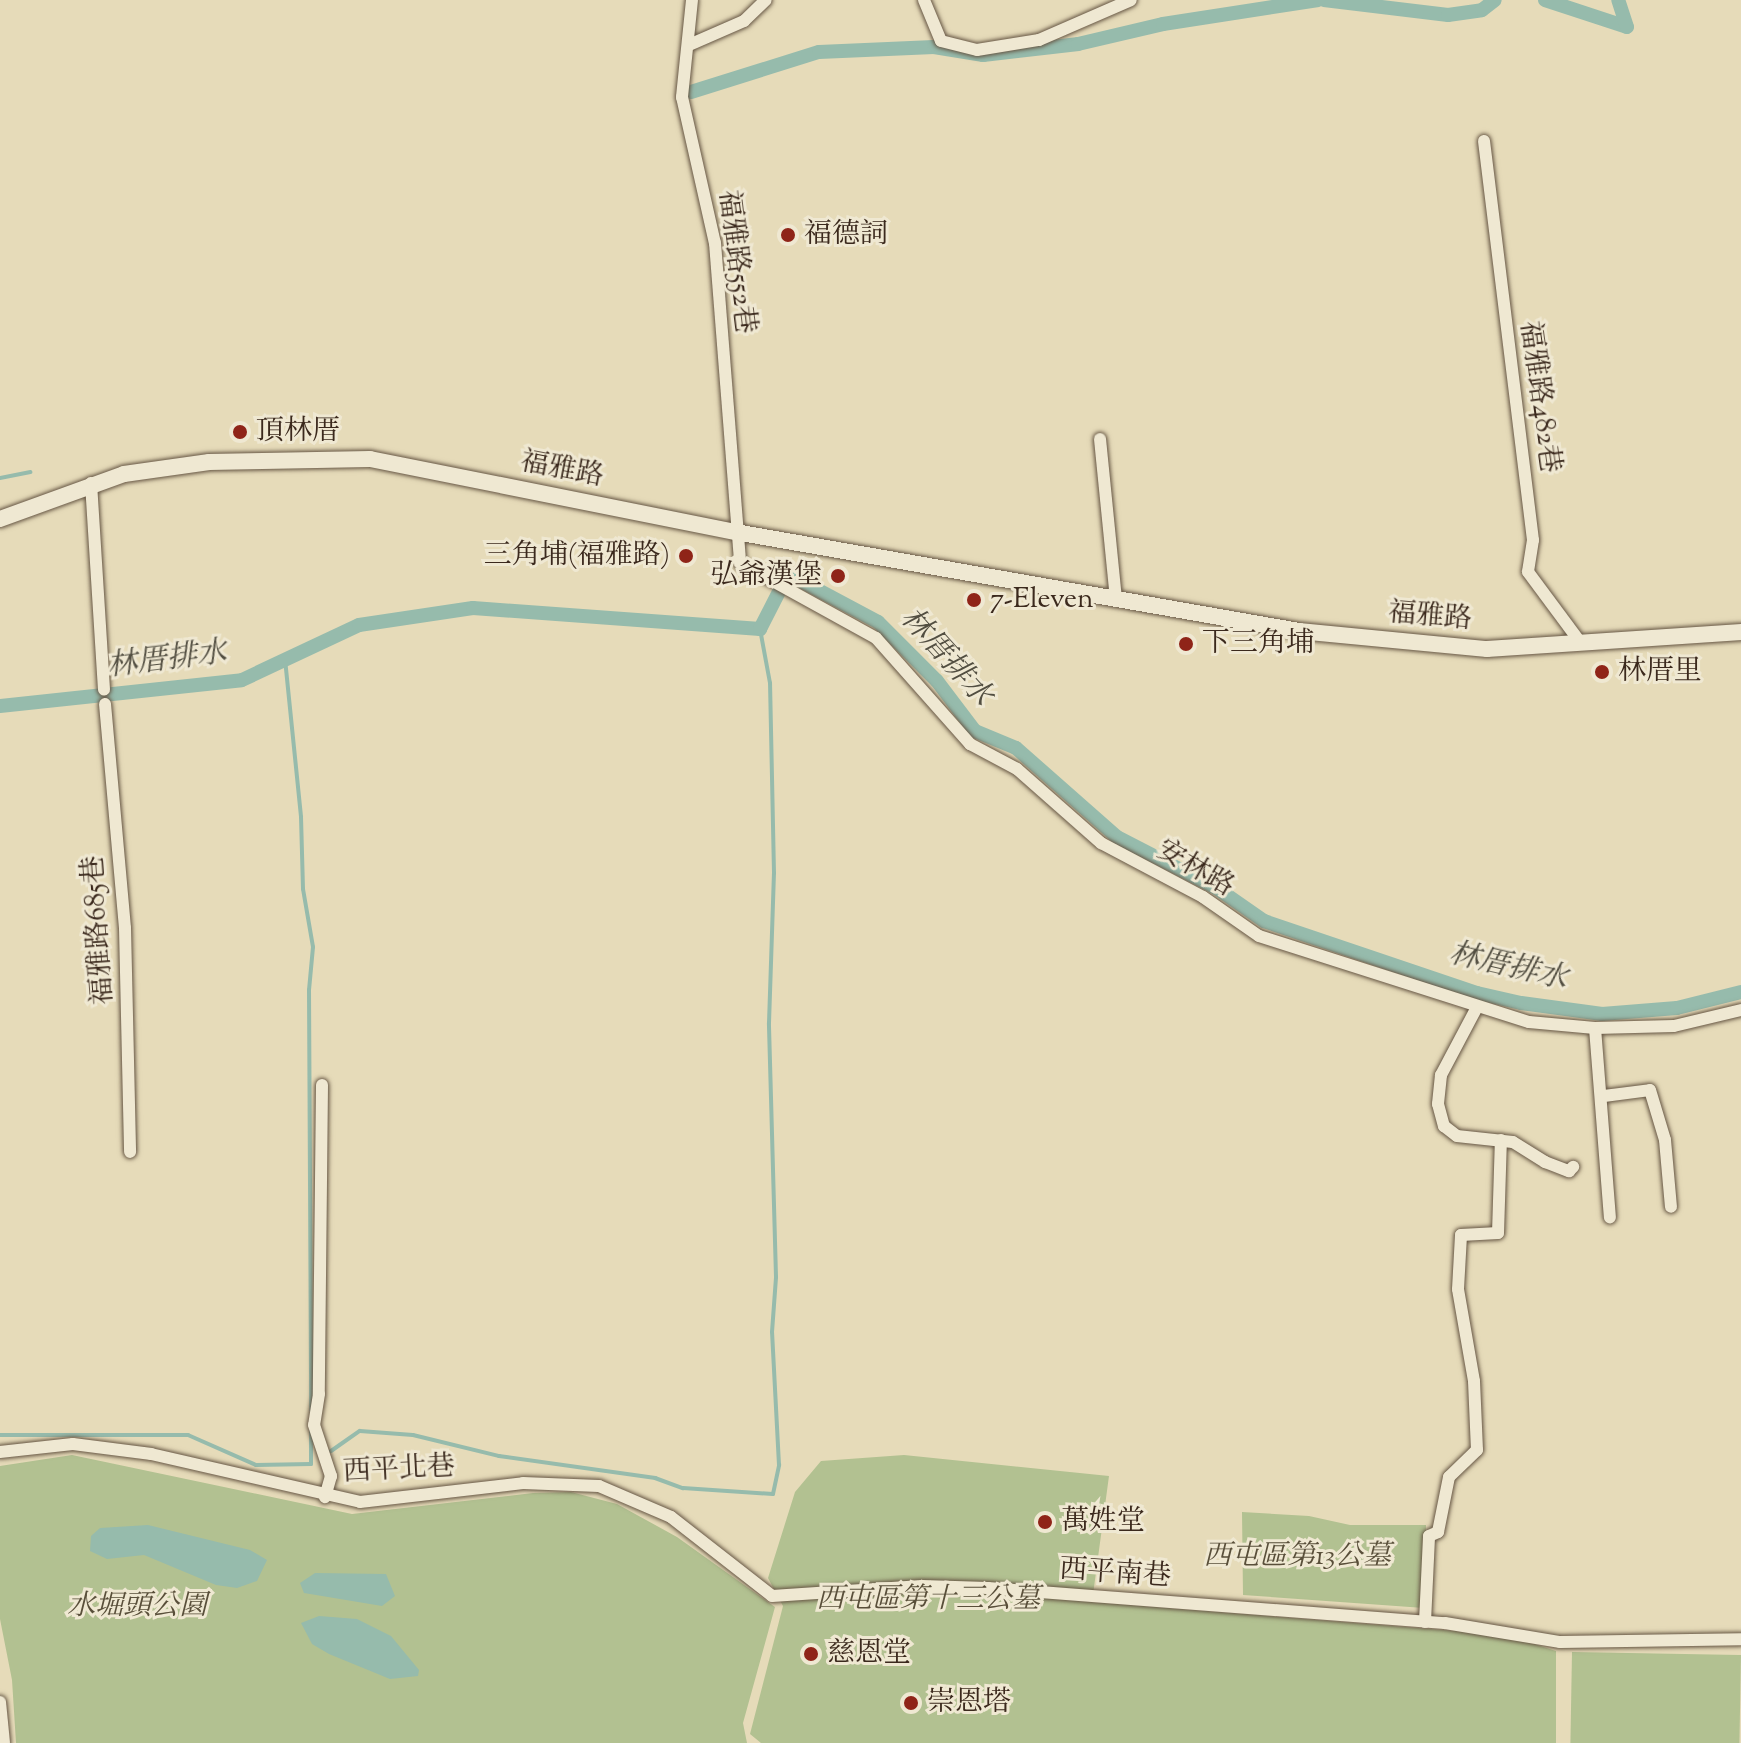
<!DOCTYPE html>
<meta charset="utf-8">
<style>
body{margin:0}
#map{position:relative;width:1741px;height:1743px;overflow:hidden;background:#e6dbb9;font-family:"Sorts Mill Goudy","Noto Serif TC",serif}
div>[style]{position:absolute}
.green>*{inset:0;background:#b2c191;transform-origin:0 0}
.water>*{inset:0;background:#96bbac}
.stream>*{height:4px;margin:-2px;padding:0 2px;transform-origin:2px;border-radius:2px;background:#96bbac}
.canal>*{height:14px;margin:-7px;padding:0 7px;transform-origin:7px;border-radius:7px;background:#96bbac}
.roads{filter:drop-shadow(0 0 2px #665644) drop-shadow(0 0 2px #665644)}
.street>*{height:12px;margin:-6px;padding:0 6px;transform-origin:6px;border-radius:6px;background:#efe8d2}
.secondary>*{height:16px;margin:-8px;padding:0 8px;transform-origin:8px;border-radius:8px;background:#efe8d2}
.dots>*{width:22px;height:22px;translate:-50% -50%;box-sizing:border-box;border:4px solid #efe8d2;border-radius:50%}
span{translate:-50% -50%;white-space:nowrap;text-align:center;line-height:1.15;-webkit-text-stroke:6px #efe8d2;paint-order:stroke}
.poi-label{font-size:28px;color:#3b291d}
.left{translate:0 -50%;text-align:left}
.right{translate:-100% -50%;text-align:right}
.street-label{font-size:28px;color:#3b291d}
.park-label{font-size:28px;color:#594f3a;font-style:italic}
.water-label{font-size:30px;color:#524e41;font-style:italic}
</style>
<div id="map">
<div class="green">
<i style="clip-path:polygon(72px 1455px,352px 1514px,533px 1493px,571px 1492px,617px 1504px,677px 1537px,775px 1607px,743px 1723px,747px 1743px,16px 1743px,12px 1680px,0 1619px,0 1466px)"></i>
<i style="clip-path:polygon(904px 1455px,1109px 1476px,1092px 1602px,1506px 1635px,1556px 1651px,1556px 1743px,761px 1743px,750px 1734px,783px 1606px,768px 1578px,795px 1492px,821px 1461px)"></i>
<i style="clip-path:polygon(1242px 1512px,1309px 1516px,1350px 1525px,1426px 1525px,1424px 1608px,1243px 1595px)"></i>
<i style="left:1572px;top:1652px;width:169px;height:91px;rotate:1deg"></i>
</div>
<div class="water">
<i style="clip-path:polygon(148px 1525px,250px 1550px,267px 1560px,257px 1581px,237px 1588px,216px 1585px,144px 1555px,107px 1559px,90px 1551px,91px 1536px,100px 1528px)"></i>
<i style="clip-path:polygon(315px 1573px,386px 1574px,395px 1596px,382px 1606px,304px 1593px,300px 1583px)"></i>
<i style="clip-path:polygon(319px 1616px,357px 1619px,391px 1636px,419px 1670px,418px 1676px,390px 1679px,329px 1654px,312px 1644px,301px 1623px)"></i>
</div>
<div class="stream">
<i style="left:0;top:478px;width:31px;rotate:-11deg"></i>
<i style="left:285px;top:659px;width:159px;rotate:84.2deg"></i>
<i style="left:301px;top:817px;width:72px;rotate:88.4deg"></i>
<i style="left:303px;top:889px;width:59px;rotate:80.2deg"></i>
<i style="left:313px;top:947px;width:43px;rotate:95.3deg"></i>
<i style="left:309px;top:990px;width:420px;rotate:89.7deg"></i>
<i style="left:311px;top:1430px;width:34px;rotate:90deg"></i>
<i style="left:0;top:1435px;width:188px"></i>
<i style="left:188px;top:1435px;width:74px;rotate:23.8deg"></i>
<i style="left:256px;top:1465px;width:55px;rotate:-1deg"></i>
<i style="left:331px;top:1451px;width:35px;rotate:-35deg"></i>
<i style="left:360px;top:1431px;width:53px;rotate:4.3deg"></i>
<i style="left:413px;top:1435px;width:89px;rotate:13.7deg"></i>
<i style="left:499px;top:1456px;width:158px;rotate:8deg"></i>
<i style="left:655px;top:1478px;width:30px;rotate:20deg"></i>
<i style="left:683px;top:1488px;width:90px;rotate:3.8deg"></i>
<i style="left:773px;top:1494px;width:30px;rotate:-78deg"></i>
<i style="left:779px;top:1465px;width:133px;rotate:-93deg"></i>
<i style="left:772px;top:1332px;width:55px;rotate:-85.8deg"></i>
<i style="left:776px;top:1277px;width:254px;rotate:-91.6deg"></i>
<i style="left:769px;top:1023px;width:150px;rotate:-88.1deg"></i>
<i style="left:774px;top:873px;width:190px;rotate:-91.2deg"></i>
<i style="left:770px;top:683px;width:55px;rotate:-100.5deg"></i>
</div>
<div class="canal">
<i style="left:1324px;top:0;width:125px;rotate:6.9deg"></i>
<i style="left:1448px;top:15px;width:34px;rotate:-8deg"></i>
<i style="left:1482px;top:10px;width:16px;rotate:-38deg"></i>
<i style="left:1545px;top:0;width:86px;rotate:18.2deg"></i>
<i style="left:1627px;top:27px;width:28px;rotate:-108deg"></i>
<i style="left:691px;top:92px;width:134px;rotate:-17.4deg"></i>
<i style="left:819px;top:52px;width:115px;rotate:-2.5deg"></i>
<i style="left:934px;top:47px;width:50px;rotate:9.3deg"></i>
<i style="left:983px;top:55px;width:96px;rotate:-6.6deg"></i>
<i style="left:1078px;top:44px;width:87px;rotate:-13.2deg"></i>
<i style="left:1163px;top:24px;width:157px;rotate:-8.8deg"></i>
<i style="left:0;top:706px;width:243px;rotate:-6.1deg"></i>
<i style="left:242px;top:680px;width:129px;rotate:-25.2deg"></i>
<i style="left:359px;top:625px;width:115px;rotate:-8.5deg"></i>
<i style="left:473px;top:608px;width:288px;rotate:4.2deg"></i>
<i style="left:760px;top:629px;width:62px;rotate:-63deg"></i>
<i style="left:788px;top:574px;width:102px;rotate:28.1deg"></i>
<i style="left:878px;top:622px;width:83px;rotate:45deg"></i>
<i style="left:937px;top:681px;width:63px;rotate:52.8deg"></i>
<i style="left:975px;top:731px;width:44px;rotate:22.5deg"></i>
<i style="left:1016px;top:748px;width:135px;rotate:41.4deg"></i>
<i style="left:1117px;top:837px;width:114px;rotate:27.2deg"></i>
<i style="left:1218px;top:889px;width:56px;rotate:34.8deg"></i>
<i style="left:1264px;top:921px;width:225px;rotate:18.7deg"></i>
<i style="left:1477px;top:993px;width:45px;rotate:12.8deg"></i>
<i style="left:1521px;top:1003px;width:82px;rotate:7.7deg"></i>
<i style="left:1602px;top:1014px;width:75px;rotate:-4.6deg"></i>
<i style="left:1677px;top:1008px;width:66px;rotate:-14deg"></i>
</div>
<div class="roads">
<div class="street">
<i style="left:692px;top:0;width:98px;rotate:95.9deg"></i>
<i style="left:682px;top:97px;width:150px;rotate:77.3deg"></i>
<i style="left:715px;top:243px;width:321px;rotate:85.5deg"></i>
<i style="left:740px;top:563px;width:155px;rotate:28.9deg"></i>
<i style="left:876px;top:638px;width:142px;rotate:48.4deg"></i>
<i style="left:970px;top:744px;width:53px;rotate:28deg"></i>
<i style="left:1017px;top:769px;width:112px;rotate:41.4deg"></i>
<i style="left:1101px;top:843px;width:115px;rotate:27.9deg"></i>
<i style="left:1203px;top:897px;width:68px;rotate:34.9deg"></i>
<i style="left:1259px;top:936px;width:283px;rotate:17.7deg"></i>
<i style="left:1529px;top:1022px;width:66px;rotate:5.2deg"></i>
<i style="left:1595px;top:1028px;width:79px;rotate:-1.5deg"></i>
<i style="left:1674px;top:1026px;width:69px;rotate:-13.4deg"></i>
<i style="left:924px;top:0;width:44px;rotate:67.5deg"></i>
<i style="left:941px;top:41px;width:37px;rotate:14deg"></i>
<i style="left:977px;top:50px;width:63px;rotate:-9.2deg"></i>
<i style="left:1039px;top:40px;width:100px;rotate:-23.5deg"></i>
<i style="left:689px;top:45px;width:60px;rotate:-23.6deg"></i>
<i style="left:744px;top:21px;width:30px;rotate:-44deg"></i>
<i style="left:1484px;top:141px;width:402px;rotate:83deg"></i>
<i style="left:1533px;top:540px;width:32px;rotate:99deg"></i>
<i style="left:1528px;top:572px;width:87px;rotate:53.4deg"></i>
<i style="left:1100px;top:439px;width:160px;rotate:84.3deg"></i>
<i style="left:91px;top:483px;width:207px;rotate:86.4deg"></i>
<i style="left:105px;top:704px;width:225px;rotate:84.9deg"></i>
<i style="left:125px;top:928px;width:224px;rotate:88.7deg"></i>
<i style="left:1476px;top:1009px;width:75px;rotate:117.9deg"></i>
<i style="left:1441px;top:1075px;width:29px;rotate:96deg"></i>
<i style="left:1438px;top:1104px;width:23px;rotate:75deg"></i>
<i style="left:1444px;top:1126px;width:16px;rotate:38deg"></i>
<i style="left:1457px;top:1136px;width:56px;rotate:6.1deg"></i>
<i style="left:1513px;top:1142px;width:38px;rotate:32deg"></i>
<i style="left:1545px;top:1162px;width:26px;rotate:21deg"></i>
<i style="left:1569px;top:1171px;width:6px;rotate:-45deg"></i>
<i style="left:1595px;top:1028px;width:190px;rotate:85.5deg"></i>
<i style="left:322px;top:1085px;width:309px;rotate:90.6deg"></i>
<i style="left:319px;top:1394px;width:31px;rotate:99deg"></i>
<i style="left:314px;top:1425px;width:54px;rotate:71.6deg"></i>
<i style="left:331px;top:1476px;width:22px;rotate:106deg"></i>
<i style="left:1604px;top:1096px;width:46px;rotate:-7.4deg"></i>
<i style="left:1650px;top:1090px;width:52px;rotate:73.3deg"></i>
<i style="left:1665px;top:1140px;width:67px;rotate:84.9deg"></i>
<i style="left:0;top:1452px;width:73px;rotate:-6.3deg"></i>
<i style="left:73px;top:1444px;width:79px;rotate:7.3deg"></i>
<i style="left:151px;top:1454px;width:214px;rotate:12.9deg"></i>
<i style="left:360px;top:1502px;width:164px;rotate:-6.6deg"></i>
<i style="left:523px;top:1483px;width:76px;rotate:2.3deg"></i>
<i style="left:599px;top:1486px;width:78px;rotate:23.3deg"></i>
<i style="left:671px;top:1517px;width:128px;rotate:38deg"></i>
<i style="left:772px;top:1596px;width:150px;rotate:-3.8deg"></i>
<i style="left:922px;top:1586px;width:66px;rotate:1.7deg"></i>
<i style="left:988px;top:1588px;width:458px;rotate:4.4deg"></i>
<i style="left:1445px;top:1623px;width:117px;rotate:9.4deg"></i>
<i style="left:1560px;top:1642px;width:181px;rotate:-0.9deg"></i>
<i style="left:1425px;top:1622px;width:86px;rotate:-87.3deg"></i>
<i style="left:1429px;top:1536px;width:10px;rotate:-24deg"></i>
<i style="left:1438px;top:1532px;width:56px;rotate:-78.7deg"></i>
<i style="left:1449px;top:1477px;width:39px;rotate:-44deg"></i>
<i style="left:1477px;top:1450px;width:69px;rotate:-92.5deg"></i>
<i style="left:1474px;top:1381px;width:93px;rotate:-99.9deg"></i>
<i style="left:1458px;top:1289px;width:54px;rotate:-86.8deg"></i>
<i style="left:1461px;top:1235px;width:37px;rotate:-3deg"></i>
<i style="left:1498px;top:1233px;width:93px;rotate:-88.2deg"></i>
<i style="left:0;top:1702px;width:41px;rotate:84.4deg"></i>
</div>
<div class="secondary">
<i style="left:0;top:519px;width:132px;rotate:-19.9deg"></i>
<i style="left:124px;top:474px;width:86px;rotate:-8deg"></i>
<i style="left:209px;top:462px;width:161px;rotate:-1.1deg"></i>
<i style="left:370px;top:459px;width:378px;rotate:11.3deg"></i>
<i style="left:741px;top:533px;width:567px;rotate:9.96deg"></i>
<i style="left:1299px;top:631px;width:189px;rotate:5.5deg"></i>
<i style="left:1487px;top:649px;width:255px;rotate:-3.8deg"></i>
</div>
</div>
<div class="dots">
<i style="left:788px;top:235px;background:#8f2418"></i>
<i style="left:240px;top:432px;background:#8f2418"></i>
<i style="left:686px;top:556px;background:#8f2418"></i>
<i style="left:838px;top:576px;background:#8f2418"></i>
<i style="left:974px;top:600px;background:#8f2418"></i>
<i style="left:1186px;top:644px;background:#8f2418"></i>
<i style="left:1602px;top:672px;background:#8f2418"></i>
<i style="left:1045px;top:1522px;background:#8f2418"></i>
<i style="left:811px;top:1654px;background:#8f2418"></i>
<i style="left:911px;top:1703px;background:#8f2418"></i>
</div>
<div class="poi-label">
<span class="left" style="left:804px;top:235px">福德詞</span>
<span class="left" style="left:256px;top:432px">頂林厝</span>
<span class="right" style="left:670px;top:556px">三角埔(福雅路)</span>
<span class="right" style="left:822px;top:576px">弘爺漢堡</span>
<span class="left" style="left:990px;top:600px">7-Eleven</span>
<span class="left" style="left:1202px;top:644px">下三角埔</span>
<span class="left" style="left:1618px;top:672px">林厝里</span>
<span class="left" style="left:1061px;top:1522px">萬姓堂</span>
<span class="left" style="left:827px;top:1654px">慈恩堂</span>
<span class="left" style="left:927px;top:1703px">崇恩塔</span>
</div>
<div class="street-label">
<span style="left:736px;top:262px;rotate:83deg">福雅路552巷</span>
<span style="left:1539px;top:397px;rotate:82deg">福雅路482巷</span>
<span style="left:562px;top:470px;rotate:11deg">福雅路</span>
<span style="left:1430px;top:617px;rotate:5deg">福雅路</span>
<span style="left:1195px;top:869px;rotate:30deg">安林路</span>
<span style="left:99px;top:930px;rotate:-94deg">福雅路685巷</span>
<span style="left:399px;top:1470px;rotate:-3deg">西平北巷</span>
<span style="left:1115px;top:1574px;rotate:4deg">西平南巷</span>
</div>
<div class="park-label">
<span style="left:1297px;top:1557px">西屯區第13公墓</span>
<span style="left:928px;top:1600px">西屯區第十三公墓</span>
<span style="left:137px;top:1607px">水堀頭公園</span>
</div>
<div class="water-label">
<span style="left:945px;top:658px;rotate:48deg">林厝排水</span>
<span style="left:167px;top:661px;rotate:-7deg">林厝排水</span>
<span style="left:1508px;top:968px;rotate:13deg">林厝排水</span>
</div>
</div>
